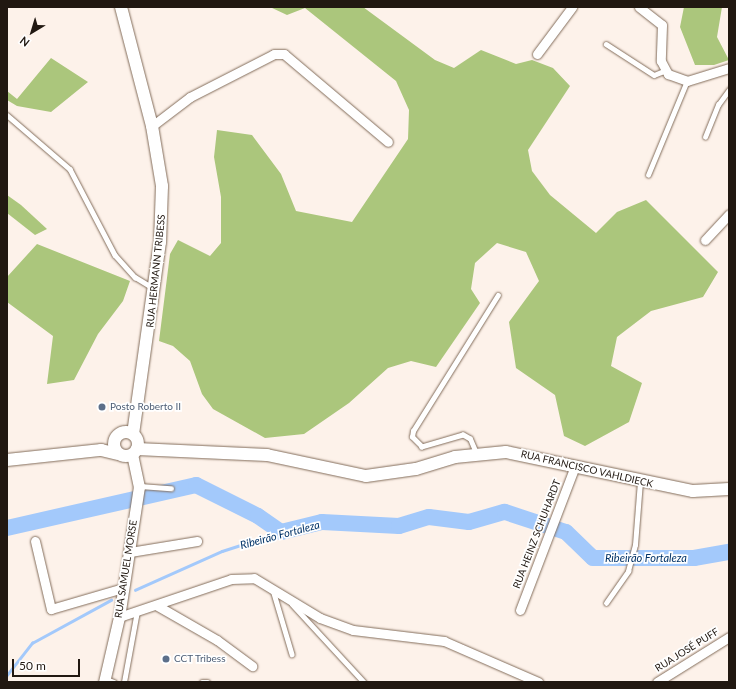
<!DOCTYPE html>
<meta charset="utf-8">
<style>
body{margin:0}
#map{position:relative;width:736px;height:689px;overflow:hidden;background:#fdf2ea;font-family:Lato,sans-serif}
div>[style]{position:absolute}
.forest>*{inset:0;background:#abc67c}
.stream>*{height:2.5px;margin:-1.25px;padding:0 1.25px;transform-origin:1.25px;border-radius:1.25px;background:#a3c9fb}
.river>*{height:16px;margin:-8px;padding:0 8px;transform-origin:8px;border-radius:8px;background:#a3c9fb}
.roads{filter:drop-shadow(0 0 1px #836d5b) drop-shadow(0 0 1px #836d5b)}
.service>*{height:4.5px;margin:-2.25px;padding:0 2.25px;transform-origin:2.25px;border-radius:2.25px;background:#fff}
.minor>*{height:9px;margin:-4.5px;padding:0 4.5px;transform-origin:4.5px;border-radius:4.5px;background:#fff}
.tertiary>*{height:11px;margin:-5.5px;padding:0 5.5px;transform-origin:5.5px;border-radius:5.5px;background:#fff}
.secondary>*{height:12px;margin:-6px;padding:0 6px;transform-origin:6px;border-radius:6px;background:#fff}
.secondary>.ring{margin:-6px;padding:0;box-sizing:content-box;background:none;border:12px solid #fff;border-radius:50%}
.dots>*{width:11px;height:11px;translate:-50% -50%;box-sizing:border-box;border:2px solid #fff;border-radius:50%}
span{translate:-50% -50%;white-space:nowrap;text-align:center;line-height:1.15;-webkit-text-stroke:3.5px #fff;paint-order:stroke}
.street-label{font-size:10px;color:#211811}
.service-label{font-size:10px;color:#4e5e75}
.left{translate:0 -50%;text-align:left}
.water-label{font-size:11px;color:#013267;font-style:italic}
.frame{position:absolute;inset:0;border:8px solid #211811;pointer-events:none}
.north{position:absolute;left:12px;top:12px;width:40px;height:40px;-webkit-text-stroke:3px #fff;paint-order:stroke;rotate:218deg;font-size:11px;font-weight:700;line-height:16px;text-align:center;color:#211811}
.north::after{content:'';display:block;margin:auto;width:14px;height:18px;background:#211811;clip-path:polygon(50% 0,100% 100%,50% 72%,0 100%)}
.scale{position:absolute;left:12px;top:659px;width:68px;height:18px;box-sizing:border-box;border:2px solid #211811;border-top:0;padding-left:5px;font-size:12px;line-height:14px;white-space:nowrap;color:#211811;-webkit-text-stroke:3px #fff;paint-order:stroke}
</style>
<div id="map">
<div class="forest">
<i style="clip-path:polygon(270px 7px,363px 7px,435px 60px,454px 68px,481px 50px,516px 64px,532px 60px,553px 68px,570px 86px,528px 150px,532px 171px,550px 195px,596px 233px,617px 212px,646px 200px,718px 272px,703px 297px,651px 311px,617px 337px,611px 366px,642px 383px,629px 422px,585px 446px,564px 436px,555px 395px,516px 368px,509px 322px,539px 281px,526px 252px,497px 243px,475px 263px,471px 289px,480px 303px,436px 367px,411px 361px,388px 368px,349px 403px,304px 434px,265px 438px,213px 409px,202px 394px,190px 361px,173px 346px,159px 341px,170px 254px,178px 240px,210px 256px,221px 243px,221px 197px,214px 157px,217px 130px,252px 135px,281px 174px,296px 211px,352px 222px,408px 139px,409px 110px,396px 81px,305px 8px,287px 15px)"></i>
<i style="clip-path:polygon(684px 7px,722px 7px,717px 37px,729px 60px,714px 65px,695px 65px,680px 27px)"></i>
<i style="clip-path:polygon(51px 58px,88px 82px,51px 112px,17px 106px,7px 100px,7px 91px,17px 99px)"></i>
<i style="clip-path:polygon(7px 195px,21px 205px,47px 229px,35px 235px,7px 213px)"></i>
<i style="clip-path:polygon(37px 244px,130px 281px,123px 301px,98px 334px,74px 380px,47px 384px,53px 336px,7px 302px,7px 277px)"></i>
</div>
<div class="stream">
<i style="left:135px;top:590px;width:95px;rotate:-24.1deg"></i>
<i style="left:222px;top:551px;width:62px;rotate:-17.9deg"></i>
<i style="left:7px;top:675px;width:41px;rotate:-52deg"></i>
<i style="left:32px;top:643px;width:90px;rotate:-28.6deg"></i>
</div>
<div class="river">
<i style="left:7px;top:528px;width:194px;rotate:-12.8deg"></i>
<i style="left:196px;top:485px;width:69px;rotate:26.6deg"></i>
<i style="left:258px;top:516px;width:28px;rotate:35deg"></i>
<i style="left:281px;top:532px;width:42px;rotate:-13.7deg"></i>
<i style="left:322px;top:522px;width:77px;rotate:3deg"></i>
<i style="left:399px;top:526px;width:31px;rotate:-17deg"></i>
<i style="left:429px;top:517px;width:40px;rotate:7.1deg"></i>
<i style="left:469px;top:522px;width:37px;rotate:-16deg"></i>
<i style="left:505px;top:512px;width:64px;rotate:18.2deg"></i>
<i style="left:566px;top:532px;width:37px;rotate:44deg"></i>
<i style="left:593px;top:558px;width:101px"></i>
<i style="left:694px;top:558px;width:36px;rotate:-10deg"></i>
</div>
<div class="roads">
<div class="service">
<i style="left:606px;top:44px;width:57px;rotate:32.9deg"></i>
<i style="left:654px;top:75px;width:11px;rotate:-22deg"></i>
<i style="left:7px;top:115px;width:83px;rotate:40.6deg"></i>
<i style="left:70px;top:169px;width:97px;rotate:62.4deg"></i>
<i style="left:115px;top:255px;width:30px;rotate:48deg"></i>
<i style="left:135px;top:277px;width:21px;rotate:31deg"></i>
<i style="left:705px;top:137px;width:35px;rotate:-68deg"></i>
<i style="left:718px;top:105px;width:19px;rotate:-54deg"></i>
<i style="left:648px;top:175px;width:102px;rotate:-67.5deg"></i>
<i style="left:476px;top:453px;width:15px;rotate:-113deg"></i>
<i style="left:470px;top:439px;width:8px;rotate:-150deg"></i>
<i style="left:463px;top:435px;width:43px;rotate:163.7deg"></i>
<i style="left:422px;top:447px;width:14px;rotate:-135deg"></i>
<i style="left:412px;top:437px;width:6px;rotate:-81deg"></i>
<i style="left:413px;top:431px;width:160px;rotate:-58deg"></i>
<i style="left:139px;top:486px;width:32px;rotate:4deg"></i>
<i style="left:273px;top:590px;width:67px;rotate:73.5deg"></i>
<i style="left:606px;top:603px;width:39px;rotate:-55deg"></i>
<i style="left:628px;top:571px;width:27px;rotate:-75deg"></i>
<i style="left:635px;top:545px;width:64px;rotate:-85.5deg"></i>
<i style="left:292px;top:604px;width:106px;rotate:47.3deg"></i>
<i style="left:104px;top:678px;width:11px;rotate:22deg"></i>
<i style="left:124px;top:682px;width:72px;rotate:-79.6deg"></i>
<i style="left:202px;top:682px;width:6px"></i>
</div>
<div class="minor">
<i style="left:639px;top:7px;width:29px;rotate:38deg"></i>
<i style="left:662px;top:25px;width:36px;rotate:92deg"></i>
<i style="left:661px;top:61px;width:15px;rotate:62deg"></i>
<i style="left:668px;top:74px;width:20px;rotate:20deg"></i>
<i style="left:687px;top:81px;width:44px;rotate:-17.2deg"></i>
<i style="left:537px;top:54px;width:59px;rotate:-53.3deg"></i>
<i style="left:152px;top:126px;width:48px;rotate:-37.3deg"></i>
<i style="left:190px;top:97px;width:94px;rotate:-27.1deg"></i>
<i style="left:274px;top:54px;width:10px"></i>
<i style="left:284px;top:54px;width:136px;rotate:40.2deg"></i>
<i style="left:705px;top:240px;width:35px;rotate:-47deg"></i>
<i style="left:35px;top:541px;width:70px;rotate:76.8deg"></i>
<i style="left:51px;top:609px;width:75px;rotate:-16.3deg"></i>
<i style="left:130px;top:552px;width:68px;rotate:-9.3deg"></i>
<i style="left:156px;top:605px;width:70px;rotate:29.8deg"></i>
<i style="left:217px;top:640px;width:44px;rotate:36.6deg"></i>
<i style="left:520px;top:610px;width:154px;rotate:-69.1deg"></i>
<i style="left:119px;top:617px;width:118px;rotate:-18.7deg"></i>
<i style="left:231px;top:579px;width:23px;rotate:-2deg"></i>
<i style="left:254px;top:578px;width:77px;rotate:31.2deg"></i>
<i style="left:320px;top:618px;width:35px;rotate:20deg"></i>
<i style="left:353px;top:630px;width:92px;rotate:6.9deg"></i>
<i style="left:444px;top:641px;width:103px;rotate:23.6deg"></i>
<i style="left:657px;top:682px;width:85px;rotate:-32deg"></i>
</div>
<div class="tertiary">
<i style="left:104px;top:682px;width:67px;rotate:-77deg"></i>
<i style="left:119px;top:617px;width:132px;rotate:-81.3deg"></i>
<i style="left:139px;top:487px;width:33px;rotate:-102deg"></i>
</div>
<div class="secondary">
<i style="left:121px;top:7px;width:123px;rotate:75.4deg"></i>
<i style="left:152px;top:126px;width:61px;rotate:80.5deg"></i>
<i style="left:162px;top:186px;width:56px;rotate:92deg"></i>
<i style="left:160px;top:242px;width:194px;rotate:98deg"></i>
<i class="ring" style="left:114px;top:432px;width:12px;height:12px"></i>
<i style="left:137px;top:449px;width:130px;rotate:2.6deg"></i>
<i style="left:267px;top:455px;width:101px;rotate:12deg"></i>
<i style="left:366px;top:476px;width:50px;rotate:-8deg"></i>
<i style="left:416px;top:469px;width:41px;rotate:-17.1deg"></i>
<i style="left:455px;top:457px;width:51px;rotate:-5.6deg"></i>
<i style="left:506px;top:452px;width:191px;rotate:11.8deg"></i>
<i style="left:693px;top:491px;width:36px;rotate:-3deg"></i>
<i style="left:7px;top:460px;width:95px;rotate:-6.1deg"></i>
<i style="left:101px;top:450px;width:17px;rotate:13deg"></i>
</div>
</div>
<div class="dots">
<i style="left:102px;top:407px;background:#5c6f8a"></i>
<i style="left:166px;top:659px;background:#5c6f8a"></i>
</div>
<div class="street-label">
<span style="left:156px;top:271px;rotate:-84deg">RUA HERMANN TRIBESS</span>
<span style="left:587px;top:469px;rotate:13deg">RUA FRANCISCO VAHLDIECK</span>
<span style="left:537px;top:534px;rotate:-69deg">RUA HEINZ SCHUHARDT</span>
<span style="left:126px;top:569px;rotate:-81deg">RUA SAMUEL MORSE</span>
<span style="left:687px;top:650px;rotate:-32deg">RUA JOSÉ PUFF</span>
</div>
<div class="service-label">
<span class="left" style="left:110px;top:407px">Posto Roberto II</span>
<span class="left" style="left:174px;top:659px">CCT Tribess</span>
</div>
<div class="water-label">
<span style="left:280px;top:535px;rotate:-15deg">Ribeirão Fortaleza</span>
<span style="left:646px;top:558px">Ribeirão Fortaleza</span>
</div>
<div class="frame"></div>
<div class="north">N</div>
<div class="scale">50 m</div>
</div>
